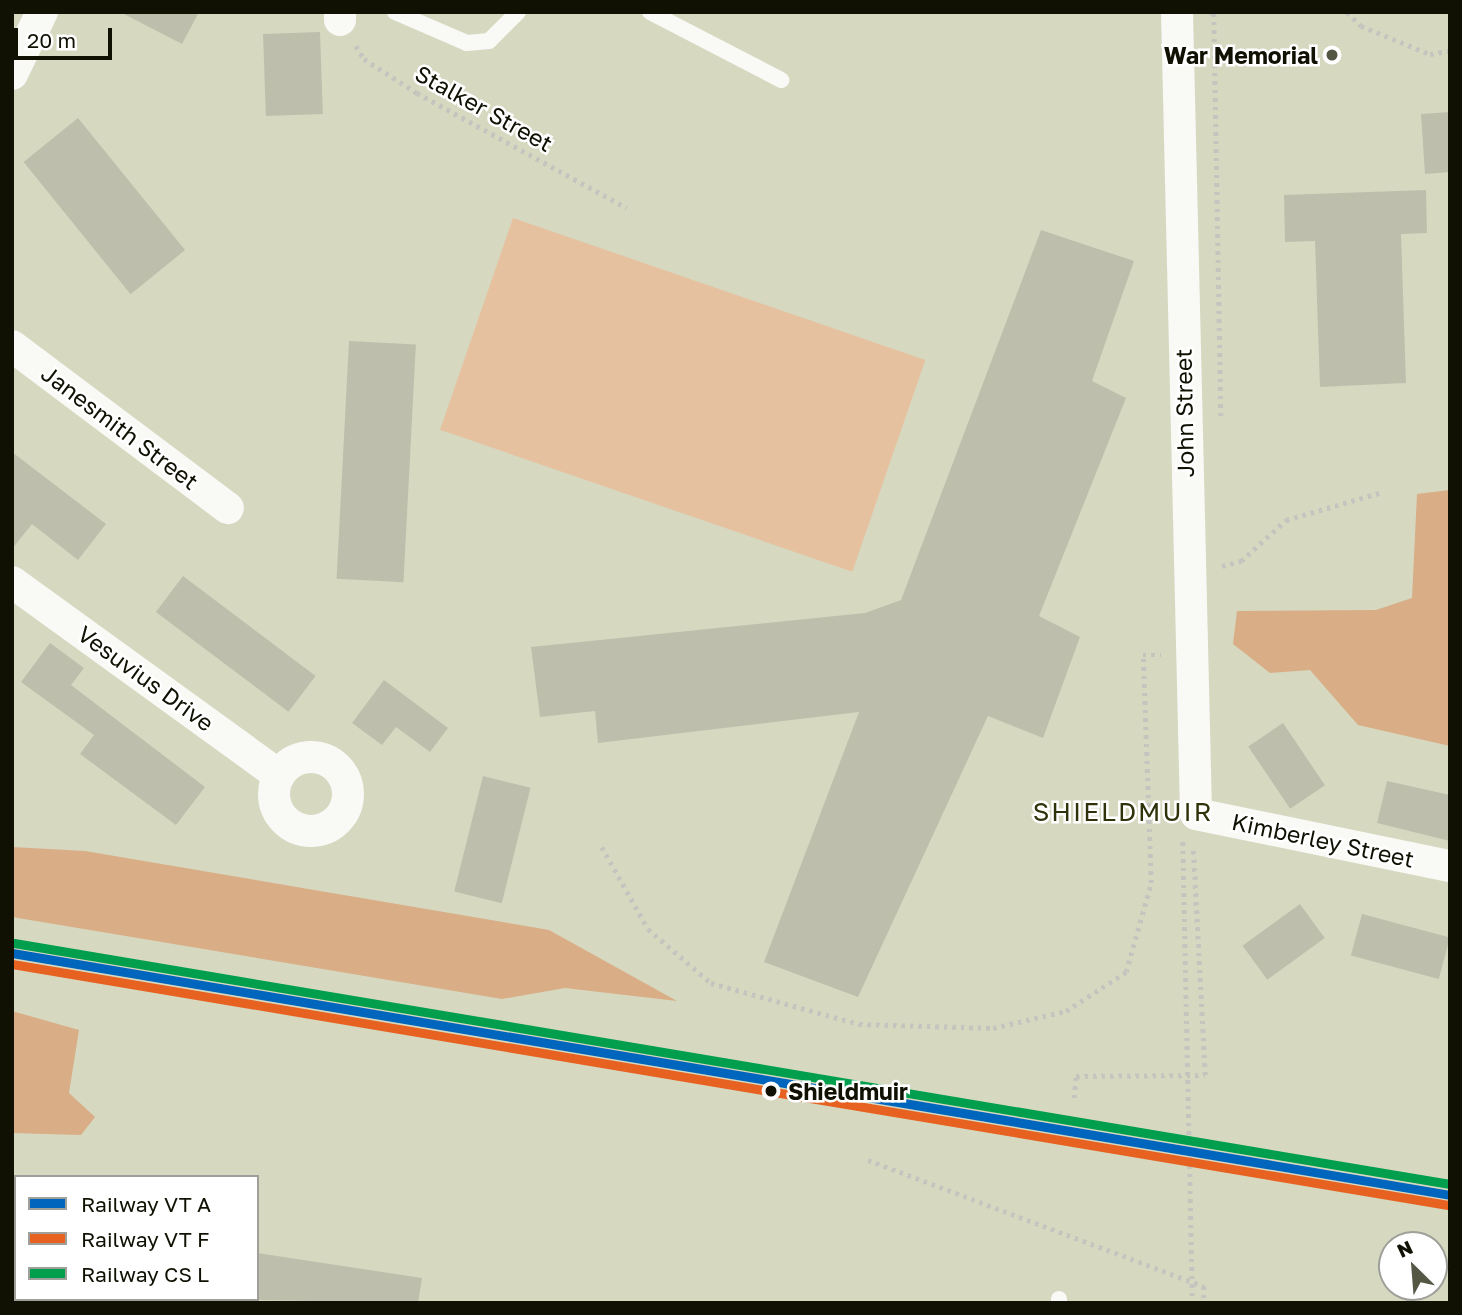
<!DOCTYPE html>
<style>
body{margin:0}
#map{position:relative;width:1462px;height:1315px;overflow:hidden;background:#d6d8c0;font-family:"Golos Text",sans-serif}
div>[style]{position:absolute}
.green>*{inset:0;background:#e6c1a0;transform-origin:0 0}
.forest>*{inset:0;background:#d9ad86}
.building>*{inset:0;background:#bdbfac;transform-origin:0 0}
.path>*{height:4.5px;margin-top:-2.25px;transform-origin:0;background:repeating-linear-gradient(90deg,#c5c5bf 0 3.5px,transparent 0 8.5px)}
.service>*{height:16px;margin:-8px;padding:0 8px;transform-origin:8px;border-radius:8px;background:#f9f9f6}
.minor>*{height:32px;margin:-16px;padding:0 16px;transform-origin:16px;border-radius:16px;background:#f9f9f6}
.minor>.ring{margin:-16px;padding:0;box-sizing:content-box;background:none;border:32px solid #f9f9f6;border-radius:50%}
.rail-1>*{height:9px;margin:-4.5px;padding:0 4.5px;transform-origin:4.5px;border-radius:4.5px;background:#0065bd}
.rail-2>*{height:9px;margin:-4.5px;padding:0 4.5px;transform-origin:4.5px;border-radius:4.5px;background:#e76120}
.rail-3>*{height:9px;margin:-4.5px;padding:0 4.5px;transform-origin:4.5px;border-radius:4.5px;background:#019f4d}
.dots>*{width:19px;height:19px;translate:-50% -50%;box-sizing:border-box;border:4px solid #fff;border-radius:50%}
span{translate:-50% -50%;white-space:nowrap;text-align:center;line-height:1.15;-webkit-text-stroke:5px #fff;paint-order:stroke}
.poi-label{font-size:23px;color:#101103;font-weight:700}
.right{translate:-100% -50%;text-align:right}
.street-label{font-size:23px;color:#101103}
.stop-label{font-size:23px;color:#101103;font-weight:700}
.left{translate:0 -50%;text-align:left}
.quarter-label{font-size:26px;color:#303209;letter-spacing:2px}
.frame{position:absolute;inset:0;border:14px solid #101103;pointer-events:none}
.legend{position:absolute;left:14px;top:1175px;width:245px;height:126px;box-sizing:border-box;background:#fff;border:2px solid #9fa09a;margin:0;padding:9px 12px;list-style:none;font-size:21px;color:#101103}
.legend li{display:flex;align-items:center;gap:14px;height:35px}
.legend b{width:35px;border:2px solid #9fa09a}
.north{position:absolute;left:1378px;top:1231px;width:70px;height:70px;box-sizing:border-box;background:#fff;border:2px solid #9fa09a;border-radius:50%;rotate:335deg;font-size:19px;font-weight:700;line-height:28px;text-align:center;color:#101103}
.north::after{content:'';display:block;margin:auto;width:24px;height:32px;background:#555745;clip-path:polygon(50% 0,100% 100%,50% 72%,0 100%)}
.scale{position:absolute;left:14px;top:28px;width:98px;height:32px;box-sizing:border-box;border:4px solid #101103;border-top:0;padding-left:9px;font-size:21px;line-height:24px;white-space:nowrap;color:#101103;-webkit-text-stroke:5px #fff;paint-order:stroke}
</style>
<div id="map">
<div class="green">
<i style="left:513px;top:218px;width:436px;height:224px;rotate:19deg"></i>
</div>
<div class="forest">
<i style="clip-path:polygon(1450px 490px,1450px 746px,1358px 725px,1310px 670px,1270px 673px,1233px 644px,1237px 611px,1376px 610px,1412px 598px,1417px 494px)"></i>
<i style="clip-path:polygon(12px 847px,85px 851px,549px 930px,677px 1001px,565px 988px,502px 999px,12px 917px)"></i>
<i style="clip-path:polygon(12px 1011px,79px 1030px,69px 1093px,95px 1117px,81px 1135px,12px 1133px)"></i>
</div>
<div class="building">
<i style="clip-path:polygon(120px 12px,199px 12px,182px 44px)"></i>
<i style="left:320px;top:32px;width:82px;height:57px;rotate:88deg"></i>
<i style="clip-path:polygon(1450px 112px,1450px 172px,1425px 174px,1421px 114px)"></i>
<i style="left:78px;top:118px;width:170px;height:70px;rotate:51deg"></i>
<i style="clip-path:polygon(1426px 190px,1427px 233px,1401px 234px,1406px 383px,1320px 387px,1315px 241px,1285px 242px,1284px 195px)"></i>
<i style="clip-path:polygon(1041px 230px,1134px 261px,1092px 381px,1126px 398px,1039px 616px,1080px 637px,1043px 738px,988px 716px,858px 997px,764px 962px,859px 712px,598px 743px,595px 711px,540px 717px,531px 647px,865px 613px,901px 600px)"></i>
<i style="left:349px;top:341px;width:67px;height:238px;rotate:3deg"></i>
<i style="clip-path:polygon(12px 452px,106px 524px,78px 560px,32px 524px,12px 549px)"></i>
<i style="left:183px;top:576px;width:166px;height:45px;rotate:37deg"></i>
<i style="clip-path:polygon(50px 643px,84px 668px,71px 685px,205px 787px,176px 825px,80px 754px,94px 735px,21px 682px)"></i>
<i style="clip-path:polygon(384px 680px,448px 728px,430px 752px,396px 727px,382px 745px,352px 723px)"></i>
<i style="left:1283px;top:723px;width:75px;height:42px;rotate:56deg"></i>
<i style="left:483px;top:776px;width:49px;height:119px;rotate:14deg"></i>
<i style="clip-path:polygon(1387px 781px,1450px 795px,1450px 841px,1377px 823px)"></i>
<i style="left:1300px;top:904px;width:42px;height:71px;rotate:54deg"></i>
<i style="left:1362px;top:914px;width:91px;height:43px;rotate:15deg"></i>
<i style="clip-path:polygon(257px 1253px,422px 1278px,418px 1303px,257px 1300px)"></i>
</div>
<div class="path">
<i style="left:1209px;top:12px;width:5px;rotate:11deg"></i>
<i style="left:1214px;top:13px;width:406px;rotate:89deg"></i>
<i style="left:1347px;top:12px;width:20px;rotate:45deg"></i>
<i style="left:1361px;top:26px;width:74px;rotate:22.1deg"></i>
<i style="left:1430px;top:54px;width:20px;rotate:-9deg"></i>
<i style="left:356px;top:46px;width:15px;rotate:58deg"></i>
<i style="left:364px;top:59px;width:63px;rotate:32.7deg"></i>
<i style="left:417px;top:93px;width:239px;rotate:28.7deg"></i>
<i style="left:1222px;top:566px;width:20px;rotate:-15deg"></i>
<i style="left:1241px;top:561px;width:61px;rotate:-42.3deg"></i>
<i style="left:1286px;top:520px;width:97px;rotate:-16.2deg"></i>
<i style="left:1183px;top:842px;width:461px;rotate:88.8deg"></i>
<i style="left:602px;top:847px;width:94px;rotate:60.7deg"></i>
<i style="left:648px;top:929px;width:83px;rotate:40.6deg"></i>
<i style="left:711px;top:983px;width:154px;rotate:15.5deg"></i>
<i style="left:859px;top:1024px;width:134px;rotate:1.7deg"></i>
<i style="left:993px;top:1028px;width:75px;rotate:-13.1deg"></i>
<i style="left:1066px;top:1011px;width:72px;rotate:-33deg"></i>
<i style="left:1126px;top:972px;width:92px;rotate:-74.3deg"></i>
<i style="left:1151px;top:883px;width:228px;rotate:-92deg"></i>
<i style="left:1143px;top:655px;width:18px"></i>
<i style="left:1074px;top:1098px;width:22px;rotate:-85deg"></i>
<i style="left:1076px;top:1076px;width:129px;rotate:-0.4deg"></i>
<i style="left:1205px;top:1075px;width:229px;rotate:-93deg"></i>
<i style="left:868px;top:1160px;width:359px;rotate:20.6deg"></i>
<i style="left:1204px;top:1286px;width:17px;rotate:90deg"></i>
</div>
<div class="service">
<i style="left:395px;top:12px;width:78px;rotate:23.3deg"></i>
<i style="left:467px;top:43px;width:22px;rotate:-5deg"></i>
<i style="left:489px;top:41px;width:41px;rotate:-45deg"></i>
<i style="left:650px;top:12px;width:148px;rotate:27.4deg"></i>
<i style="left:1059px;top:1303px;width:4px;rotate:-90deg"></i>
</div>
<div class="minor">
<i style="left:340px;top:12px;width:8px;rotate:90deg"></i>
<i style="left:1177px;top:12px;width:802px;rotate:88.64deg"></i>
<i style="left:1196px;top:814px;width:259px;rotate:11.6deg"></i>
<i style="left:12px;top:74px;width:69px;rotate:-64.2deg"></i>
<i style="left:12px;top:346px;width:270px;rotate:36.9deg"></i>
<i style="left:12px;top:582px;width:329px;rotate:35.9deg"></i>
<i class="ring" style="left:274px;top:757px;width:42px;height:42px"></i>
</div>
<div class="rail-1">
<i style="left:12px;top:953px;width:1458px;rotate:9.55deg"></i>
</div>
<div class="rail-2">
<i style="left:12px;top:964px;width:1456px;rotate:9.53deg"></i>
</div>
<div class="rail-3">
<i style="left:14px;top:943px;width:1456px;rotate:9.53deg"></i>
</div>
<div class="dots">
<i style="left:1332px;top:55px;background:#555745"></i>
<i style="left:771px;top:1091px;background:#101103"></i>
</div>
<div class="poi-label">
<span class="right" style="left:1318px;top:55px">War Memorial</span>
</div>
<div class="street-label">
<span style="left:484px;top:108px;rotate:29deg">Stalker Street</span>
<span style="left:1184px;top:413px;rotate:-91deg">John Street</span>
<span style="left:120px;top:427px;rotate:37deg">Janesmith Street</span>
<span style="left:146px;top:678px;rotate:36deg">Vesuvius Drive</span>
<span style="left:1323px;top:840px;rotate:12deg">Kimberley Street</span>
</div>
<div class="stop-label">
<span class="left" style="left:788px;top:1091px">Shieldmuir</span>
</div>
<div class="quarter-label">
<span style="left:1123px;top:812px">SHIELDMUIR</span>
</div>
<div class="frame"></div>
<ul class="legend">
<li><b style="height:9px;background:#0065bd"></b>Railway VT A</li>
<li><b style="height:9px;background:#e76120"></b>Railway VT F</li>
<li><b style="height:9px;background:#019f4d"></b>Railway CS L</li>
</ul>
<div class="north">N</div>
<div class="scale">20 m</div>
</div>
